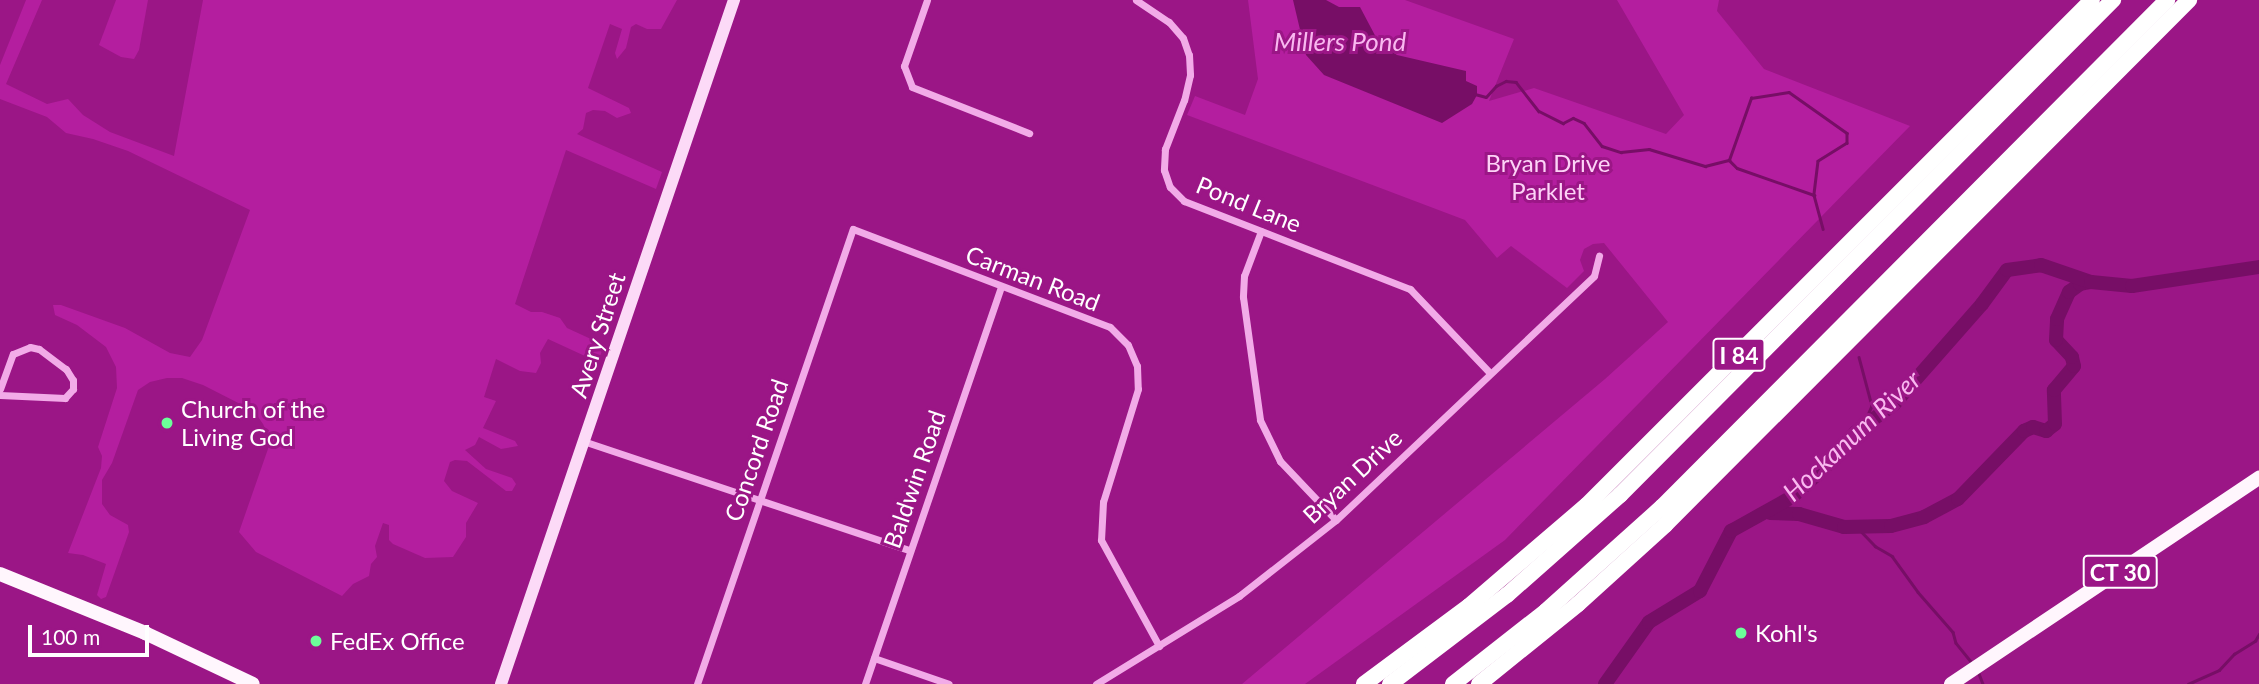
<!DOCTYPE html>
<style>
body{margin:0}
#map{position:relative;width:2259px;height:684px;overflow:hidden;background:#9b1686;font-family:Lato,sans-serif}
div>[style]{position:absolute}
.green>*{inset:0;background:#b41e9f}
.water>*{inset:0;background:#770e66}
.stream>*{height:2.5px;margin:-1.25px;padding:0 1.25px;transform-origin:1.25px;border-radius:1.25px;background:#770e66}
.river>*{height:14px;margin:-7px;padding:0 7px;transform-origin:7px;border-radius:7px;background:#770e66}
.street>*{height:7px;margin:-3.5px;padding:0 3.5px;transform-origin:3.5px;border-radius:3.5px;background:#f2abe8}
.secondary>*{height:12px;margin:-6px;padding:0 6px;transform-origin:6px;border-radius:6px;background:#fcdaf7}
.primary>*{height:14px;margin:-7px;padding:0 7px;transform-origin:7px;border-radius:7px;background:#fff6fd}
.highway>*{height:16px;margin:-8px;padding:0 8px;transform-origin:8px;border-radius:8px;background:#fff}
.dots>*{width:19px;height:19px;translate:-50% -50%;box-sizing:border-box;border:4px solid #9b1686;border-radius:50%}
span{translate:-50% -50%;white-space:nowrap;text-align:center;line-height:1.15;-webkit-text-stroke:6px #9b1686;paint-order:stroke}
.shield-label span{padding:2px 5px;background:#9b1686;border:2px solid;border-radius:5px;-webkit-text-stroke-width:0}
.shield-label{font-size:23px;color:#fff;font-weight:700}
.park-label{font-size:24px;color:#fdd3f7}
.street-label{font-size:24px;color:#fff}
.poi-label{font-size:24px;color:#fff}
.left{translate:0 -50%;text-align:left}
.water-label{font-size:26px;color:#f9b8f0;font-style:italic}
.scale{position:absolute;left:28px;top:625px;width:121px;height:32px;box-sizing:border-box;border:4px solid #fff;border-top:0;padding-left:9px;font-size:21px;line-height:24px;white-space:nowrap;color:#fff;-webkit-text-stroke:5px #9b1686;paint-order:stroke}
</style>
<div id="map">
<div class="green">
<i style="clip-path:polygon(26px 0,42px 0,6px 84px,47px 104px,68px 99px,83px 115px,110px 132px,174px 156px,203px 0,677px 0,661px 29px,647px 29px,636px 24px,631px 27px,626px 48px,617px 59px,615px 53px,622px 29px,610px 24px,588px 88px,629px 108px,631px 113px,617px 118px,605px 111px,593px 110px,586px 113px,583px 129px,577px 134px,662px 172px,656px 189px,566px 150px,515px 304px,531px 312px,542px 312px,560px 318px,567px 328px,604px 345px,598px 362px,548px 339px,540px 353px,541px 363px,536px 373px,520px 371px,496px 359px,484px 397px,496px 401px,483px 428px,515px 441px,518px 446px,501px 449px,479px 437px,475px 445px,465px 450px,486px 469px,512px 478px,516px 484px,512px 491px,506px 491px,467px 461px,455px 460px,450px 462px,444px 481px,452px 491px,478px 503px,466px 523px,466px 537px,453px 557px,425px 558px,393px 544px,389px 540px,389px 525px,383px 523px,375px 546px,377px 557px,371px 564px,369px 576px,353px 584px,342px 596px,256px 552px,239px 532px,269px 446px,269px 437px,263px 424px,254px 411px,203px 385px,182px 378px,167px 378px,150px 382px,138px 390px,112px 463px,102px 480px,102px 504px,110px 515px,128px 525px,129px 532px,106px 597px,101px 599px,97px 595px,106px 564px,83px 555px,68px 553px,101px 468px,102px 456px,98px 447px,117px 388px,116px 367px,106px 347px,77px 325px,55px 315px,53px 305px,61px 305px,125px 328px,170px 353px,190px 357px,202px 340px,250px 210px,128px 151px,93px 139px,66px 133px,47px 117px,0 99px,0 65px)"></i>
<i style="clip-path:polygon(116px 0,148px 0,139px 50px,134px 59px,121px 57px,99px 45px)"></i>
<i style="clip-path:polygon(1248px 0,1405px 0,1514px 39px,1489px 101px,1534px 88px,1666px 134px,1684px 115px,1617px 0,1719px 0,1717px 11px,1764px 69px,1910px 126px,1505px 540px,1305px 684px,1242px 684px,1605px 379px,1668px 322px,1604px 243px,1593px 244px,1584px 249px,1580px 260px,1584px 271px,1567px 288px,1511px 246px,1497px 258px,1465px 220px,1187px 115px,1195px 96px,1245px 115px,1258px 79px)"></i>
</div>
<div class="water">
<i style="clip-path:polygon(1293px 0,1326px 0,1339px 7px,1360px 7px,1379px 43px,1397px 55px,1466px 71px,1466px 81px,1477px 86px,1477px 95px,1472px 104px,1442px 123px,1324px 75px,1306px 55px)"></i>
</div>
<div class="stream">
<i style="left:1475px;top:94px;width:11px;rotate:15deg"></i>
<i style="left:1486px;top:97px;width:15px;rotate:-48deg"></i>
<i style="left:1496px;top:86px;width:11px;rotate:-27deg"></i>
<i style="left:1506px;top:81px;width:10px;rotate:6deg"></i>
<i style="left:1516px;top:82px;width:37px;rotate:52deg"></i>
<i style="left:1539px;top:111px;width:27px;rotate:27deg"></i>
<i style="left:1563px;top:123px;width:11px;rotate:-27deg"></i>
<i style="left:1573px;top:118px;width:12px;rotate:24deg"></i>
<i style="left:1584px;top:123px;width:29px;rotate:52deg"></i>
<i style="left:1602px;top:146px;width:20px;rotate:18deg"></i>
<i style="left:1621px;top:152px;width:28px;rotate:-6deg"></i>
<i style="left:1649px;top:149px;width:59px;rotate:16.9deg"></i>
<i style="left:1705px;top:166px;width:25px;rotate:-14deg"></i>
<i style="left:1729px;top:160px;width:66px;rotate:-70.5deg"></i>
<i style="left:1751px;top:98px;width:38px;rotate:-9deg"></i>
<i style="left:1789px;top:92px;width:71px;rotate:35.3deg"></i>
<i style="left:1847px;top:133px;width:10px;rotate:90deg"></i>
<i style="left:1847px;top:143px;width:34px;rotate:148deg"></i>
<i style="left:1818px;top:161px;width:34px;rotate:97deg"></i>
<i style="left:1814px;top:195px;width:35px;rotate:75deg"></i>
<i style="left:1729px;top:160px;width:11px;rotate:45deg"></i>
<i style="left:1737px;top:168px;width:82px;rotate:19.3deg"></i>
<i style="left:1859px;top:357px;width:51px;rotate:75.1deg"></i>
<i style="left:1872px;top:406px;width:22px;rotate:114deg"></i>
<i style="left:1856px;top:526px;width:28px;rotate:46deg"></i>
<i style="left:1875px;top:546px;width:20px;rotate:30deg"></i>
<i style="left:1892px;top:556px;width:44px;rotate:54.2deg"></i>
<i style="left:1918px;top:592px;width:53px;rotate:48.8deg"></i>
<i style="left:1953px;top:632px;width:11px;rotate:75deg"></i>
<i style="left:1956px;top:643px;width:26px;rotate:51deg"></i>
<i style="left:1978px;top:671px;width:14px;rotate:69deg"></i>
<i style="left:2188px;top:684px;width:34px;rotate:-24deg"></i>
<i style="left:2219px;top:670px;width:22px;rotate:-47deg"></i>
<i style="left:2234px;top:654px;width:25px;rotate:-32deg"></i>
<i style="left:2255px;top:641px;width:8px;rotate:-60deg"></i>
</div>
<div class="river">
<i style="left:1770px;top:513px;width:29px;rotate:2deg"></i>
<i style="left:1799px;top:514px;width:47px;rotate:16.1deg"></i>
<i style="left:1844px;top:527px;width:47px;rotate:-1.2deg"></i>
<i style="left:1891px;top:526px;width:34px;rotate:-15deg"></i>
<i style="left:1924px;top:517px;width:38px;rotate:-28deg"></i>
<i style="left:1958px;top:499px;width:95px;rotate:-45.9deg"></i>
<i style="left:2024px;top:431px;width:10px;rotate:-24deg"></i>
<i style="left:2033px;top:427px;width:14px;rotate:17deg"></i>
<i style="left:2046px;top:431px;width:11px;rotate:-38deg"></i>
<i style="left:2055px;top:424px;width:34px;rotate:-92deg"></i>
<i style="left:2054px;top:390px;width:31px;rotate:-50deg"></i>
<i style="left:2074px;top:366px;width:9px;rotate:-103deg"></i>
<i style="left:2072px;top:357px;width:23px;rotate:-133deg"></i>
<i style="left:2056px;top:340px;width:21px;rotate:-87deg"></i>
<i style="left:2057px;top:319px;width:30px;rotate:-66deg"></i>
<i style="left:2069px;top:292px;width:14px;rotate:-36deg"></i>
<i style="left:2080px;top:284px;width:10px;rotate:-11deg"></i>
<i style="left:1605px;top:684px;width:76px;rotate:-54.6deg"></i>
<i style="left:1649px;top:622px;width:60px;rotate:-31.3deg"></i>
<i style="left:1700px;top:591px;width:68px;rotate:-62.7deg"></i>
<i style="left:1731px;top:531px;width:70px;rotate:-29.1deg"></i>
<i style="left:1792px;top:497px;width:43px;rotate:-42.2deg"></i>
<i style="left:1824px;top:468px;width:48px;rotate:-48.4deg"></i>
<i style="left:1856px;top:432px;width:49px;rotate:-36.6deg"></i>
<i style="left:1895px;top:403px;width:132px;rotate:-48.7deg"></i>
<i style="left:1982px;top:304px;width:42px;rotate:-53.7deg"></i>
<i style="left:2007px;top:270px;width:34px;rotate:-8deg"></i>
<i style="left:2041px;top:265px;width:53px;rotate:18.8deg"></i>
<i style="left:2091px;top:282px;width:41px;rotate:5.6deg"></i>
<i style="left:2132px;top:286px;width:128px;rotate:-8.5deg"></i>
</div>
<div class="street">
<i style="left:927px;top:0;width:70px;rotate:109.2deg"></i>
<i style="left:904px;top:66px;width:22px;rotate:69deg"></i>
<i style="left:912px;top:87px;width:126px;rotate:21.5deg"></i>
<i style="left:1136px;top:0;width:40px;rotate:34deg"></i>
<i style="left:1169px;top:22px;width:21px;rotate:49deg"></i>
<i style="left:1183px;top:38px;width:18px;rotate:71deg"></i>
<i style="left:1189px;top:55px;width:20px;rotate:87deg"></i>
<i style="left:1190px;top:75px;width:26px;rotate:103deg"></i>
<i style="left:1184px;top:100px;width:53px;rotate:111.2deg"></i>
<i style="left:1165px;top:149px;width:21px;rotate:93deg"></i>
<i style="left:1164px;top:170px;width:18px;rotate:71deg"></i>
<i style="left:1170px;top:187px;width:20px;rotate:45deg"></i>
<i style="left:1184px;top:201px;width:243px;rotate:21.3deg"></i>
<i style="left:1410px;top:289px;width:116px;rotate:46.4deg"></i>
<i style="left:1261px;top:231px;width:48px;rotate:110.7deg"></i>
<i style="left:1244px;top:276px;width:21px;rotate:93deg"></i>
<i style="left:1243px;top:297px;width:124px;rotate:82.1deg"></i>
<i style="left:1260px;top:420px;width:46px;rotate:64deg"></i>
<i style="left:1280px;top:461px;width:81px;rotate:46.5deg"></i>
<i style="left:0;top:389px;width:37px;rotate:-70deg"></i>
<i style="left:13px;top:354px;width:18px;rotate:-22deg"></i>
<i style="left:30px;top:347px;width:9px;rotate:13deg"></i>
<i style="left:39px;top:349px;width:34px;rotate:37deg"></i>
<i style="left:66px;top:369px;width:13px;rotate:58deg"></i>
<i style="left:73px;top:380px;width:9px;rotate:90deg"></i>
<i style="left:73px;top:389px;width:12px;rotate:132deg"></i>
<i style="left:65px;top:398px;width:65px;rotate:-177.4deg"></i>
<i style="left:583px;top:441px;width:344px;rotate:18.5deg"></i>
<i style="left:874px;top:658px;width:79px;rotate:19.1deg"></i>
<i style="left:697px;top:684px;width:481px;rotate:-71.1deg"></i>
<i style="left:853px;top:229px;width:275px;rotate:20.9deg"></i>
<i style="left:1110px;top:327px;width:25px;rotate:45deg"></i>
<i style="left:1128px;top:345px;width:23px;rotate:67deg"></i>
<i style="left:1137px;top:366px;width:23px;rotate:88deg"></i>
<i style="left:1138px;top:389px;width:118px;rotate:107.2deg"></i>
<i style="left:1103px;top:502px;width:38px;rotate:93deg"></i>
<i style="left:1101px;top:540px;width:121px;rotate:61.3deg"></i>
<i style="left:865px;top:684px;width:420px;rotate:-71.1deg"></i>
<i style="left:1096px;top:684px;width:168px;rotate:-31.6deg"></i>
<i style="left:1239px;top:596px;width:123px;rotate:-38.1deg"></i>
<i style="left:1336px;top:520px;width:355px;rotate:-43.4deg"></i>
<i style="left:1594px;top:276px;width:21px;rotate:-76deg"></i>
</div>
<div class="secondary">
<i style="left:501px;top:684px;width:723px;rotate:-71.19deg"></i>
</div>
<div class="primary">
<i style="left:0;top:574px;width:157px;rotate:22.1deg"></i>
<i style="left:145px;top:633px;width:119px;rotate:25.3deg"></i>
<i style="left:1951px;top:684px;width:371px;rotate:-33.8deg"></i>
</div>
<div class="highway">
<i style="left:1364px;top:684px;width:131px;rotate:-36.6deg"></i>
<i style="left:1469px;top:606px;width:155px;rotate:-40.6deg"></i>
<i style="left:1587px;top:505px;width:714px;rotate:-45deg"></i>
<i style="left:1390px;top:684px;width:147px;rotate:-37.3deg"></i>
<i style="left:1507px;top:595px;width:151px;rotate:-41.5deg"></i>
<i style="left:1620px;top:495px;width:699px;rotate:-45.12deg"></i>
<i style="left:1453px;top:684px;width:118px;rotate:-38.1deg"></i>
<i style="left:1546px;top:611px;width:156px;rotate:-41.9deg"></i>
<i style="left:1662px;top:507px;width:716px;rotate:-45.11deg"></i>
<i style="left:1479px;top:684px;width:127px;rotate:-38.9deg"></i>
<i style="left:1578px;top:604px;width:118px;rotate:-42.2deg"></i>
<i style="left:1665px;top:525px;width:742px;rotate:-45.05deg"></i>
</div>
<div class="dots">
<i style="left:167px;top:423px;background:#6cff99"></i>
<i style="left:1741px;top:633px;background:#6cff99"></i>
<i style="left:316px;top:641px;background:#6cff99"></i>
</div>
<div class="shield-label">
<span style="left:1739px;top:355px">I 84</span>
<span style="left:2120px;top:572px">CT 30</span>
</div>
<div class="park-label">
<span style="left:1548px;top:177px">Bryan Drive<br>Parklet</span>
</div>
<div class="street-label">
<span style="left:1249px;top:204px;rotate:22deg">Pond Lane</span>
<span style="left:1033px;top:278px;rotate:21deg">Carman Road</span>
<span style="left:597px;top:335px;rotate:-72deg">Avery Street</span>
<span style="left:756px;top:450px;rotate:-71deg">Concord Road</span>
<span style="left:1352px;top:476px;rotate:-43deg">Bryan Drive</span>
<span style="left:914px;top:479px;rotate:-71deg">Baldwin Road</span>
</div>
<div class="poi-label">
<span class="left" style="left:181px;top:423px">Church of the<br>Living God</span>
<span class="left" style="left:1755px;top:633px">Kohl's</span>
<span class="left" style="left:330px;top:641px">FedEx Office</span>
</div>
<div class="water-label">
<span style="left:1340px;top:42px">Millers Pond</span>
<span style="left:1852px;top:436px;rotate:-43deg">Hockanum River</span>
</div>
<div class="scale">100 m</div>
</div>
